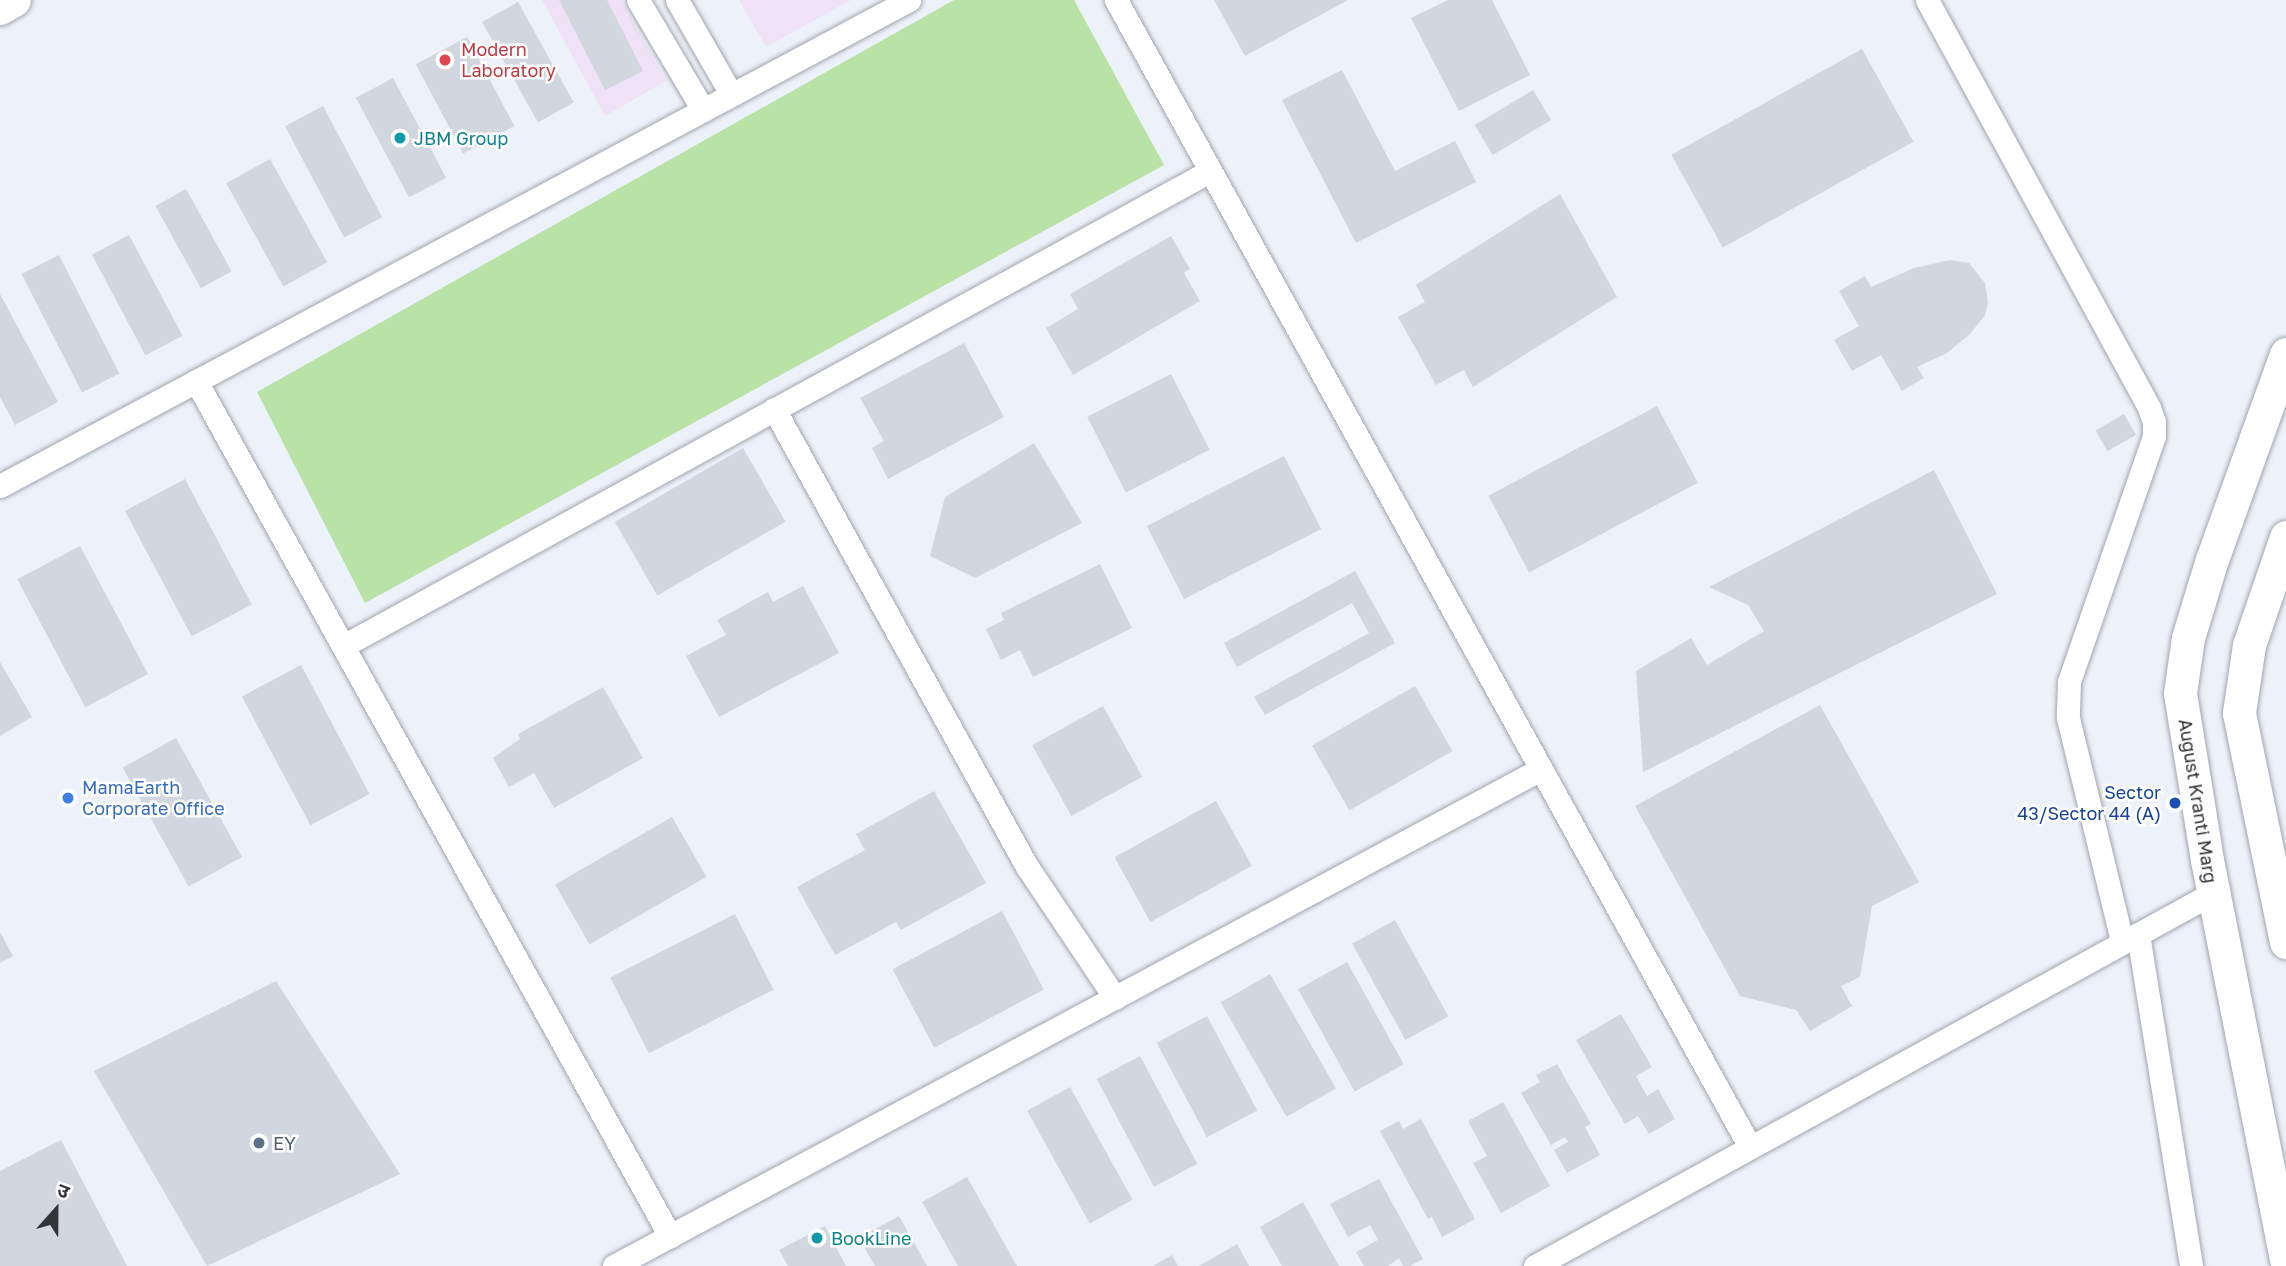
<!DOCTYPE html>
<meta charset="utf-8">
<style>
body{margin:0}
#map{position:relative;width:2286px;height:1266px;overflow:hidden;background:#edf1fa;font-family:"Golos Text","Noto Sans Devanagari",sans-serif}
div>[style]{position:absolute}
.commercial>*{inset:0;background:#efe2f6}
.green>*{inset:0;background:#b9e3a6}
.building>*{inset:0;background:#d2d6de;transform-origin:0 0}
.roads{filter:drop-shadow(0 0 2px #a1a5ac) drop-shadow(0 0 2px #a1a5ac)}
.minor>*{height:23px;margin:-11.5px;padding:0 11.5px;transform-origin:11.5px;border-radius:11.5px;background:#fff}
.secondary>*{height:33px;margin:-16.5px;padding:0 16.5px;transform-origin:16.5px;border-radius:16.5px;background:#fff}
.dots>*{width:19px;height:19px;translate:-50% -50%;box-sizing:border-box;border:4px solid #fff;border-radius:50%}
span{translate:-50% -50%;white-space:nowrap;text-align:center;line-height:1.15;-webkit-text-stroke:5px #fff;paint-order:stroke}
.health-label{font-size:18px;color:#be3a42}
.left{translate:0 -50%;text-align:left}
.culture-label{font-size:18px;color:#0d838f}
.shop-label{font-size:18px;color:#366cbe}
.transit-label{font-size:18px;color:#164399}
.right{translate:-100% -50%;text-align:right}
.street-label{font-size:18px;color:#323437}
.service-label{font-size:18px;color:#4e5e75}
.north{position:absolute;left:21px;top:1175px;width:70px;height:70px;-webkit-text-stroke:5px #fff;paint-order:stroke;rotate:21deg;font-size:19px;font-weight:700;line-height:28px;text-align:center;color:#323437}
.north::after{content:'';display:block;margin:auto;width:24px;height:32px;background:#323437;clip-path:polygon(50% 0,100% 100%,50% 72%,0 100%)}
</style>
<div id="map">
<div class="commercial">
<i style="clip-path:polygon(542px 0,621px 0,666px 81px,605px 116px)"></i>
<i style="clip-path:polygon(739px 0,851px 0,766px 47px)"></i>
</div>
<div class="green">
<i style="clip-path:polygon(954px 0,1074px 0,1164px 165px,365px 603px,257px 392px)"></i>
</div>
<div class="building">
<i style="clip-path:polygon(559px 0,607px 0,643px 71px,605px 90px)"></i>
<i style="clip-path:polygon(1214px 0,1348px 0,1245px 56px)"></i>
<i style="clip-path:polygon(1448px 0,1492px 0,1530px 75px,1459px 111px,1411px 18px)"></i>
<i style="left:518px;top:2px;width:115px;height:41px;rotate:61deg"></i>
<i style="left:467px;top:37px;width:101px;height:58px;rotate:62deg"></i>
<i style="left:1862px;top:49px;width:106px;height:218px;rotate:61deg"></i>
<i style="clip-path:polygon(1342px 70px,1395px 171px,1455px 141px,1476px 182px,1356px 243px,1282px 100px)"></i>
<i style="left:393px;top:78px;width:113px;height:42px;rotate:62deg"></i>
<i style="left:1533px;top:90px;width:35px;height:68px;rotate:59deg"></i>
<i style="left:323px;top:106px;width:126px;height:43px;rotate:62deg"></i>
<i style="left:270px;top:159px;width:118px;height:50px;rotate:61deg"></i>
<i style="left:186px;top:189px;width:94px;height:35px;rotate:61deg"></i>
<i style="clip-path:polygon(1560px 194px,1617px 297px,1473px 387px,1464px 370px,1436px 385px,1398px 317px,1425px 302px,1416px 285px)"></i>
<i style="left:129px;top:235px;width:114px;height:42px;rotate:62deg"></i>
<i style="clip-path:polygon(1171px 236px,1190px 269px,1184px 273px,1200px 301px,1073px 375px,1046px 328px,1078px 309px,1070px 294px)"></i>
<i style="left:59px;top:255px;width:133px;height:42px;rotate:63deg"></i>
<i style="clip-path:polygon(1950px 260px,1969px 263px,1985px 283px,1988px 302px,1985px 315px,1970px 334px,1947px 353px,1917px 367px,1924px 378px,1902px 391px,1881px 355px,1852px 371px,1834px 340px,1859px 326px,1839px 291px,1865px 276px,1871px 287px,1914px 268px)"></i>
<i style="clip-path:polygon(0 294px,58px 402px,15px 425px,0 397px)"></i>
<i style="clip-path:polygon(964px 343px,1004px 417px,888px 479px,872px 448px,884px 441px,860px 398px)"></i>
<i style="left:1171px;top:374px;width:85px;height:94px;rotate:63deg"></i>
<i style="left:1657px;top:406px;width:87px;height:191px;rotate:62deg"></i>
<i style="left:2124px;top:414px;width:24px;height:33px;rotate:60deg"></i>
<i style="clip-path:polygon(1034px 443px,1082px 523px,975px 578px,930px 556px,945px 497px)"></i>
<i style="left:743px;top:448px;width:85px;height:148px;rotate:60deg"></i>
<i style="left:1284px;top:456px;width:82px;height:154px;rotate:63deg"></i>
<i style="clip-path:polygon(1934px 470px,1997px 594px,1643px 772px,1636px 671px,1691px 638px,1707px 665px,1764px 631px,1748px 605px,1709px 587px)"></i>
<i style="left:185px;top:479px;width:142px;height:68px;rotate:62deg"></i>
<i style="left:80px;top:546px;width:145px;height:71px;rotate:62deg"></i>
<i style="clip-path:polygon(1100px 564px,1132px 628px,1033px 677px,1020px 650px,1001px 660px,986px 629px,1004px 620px,1001px 613px)"></i>
<i style="clip-path:polygon(1355px 571px,1395px 643px,1265px 715px,1254px 697px,1369px 633px,1352px 603px,1237px 667px,1224px 643px)"></i>
<i style="clip-path:polygon(803px 586px,839px 653px,719px 717px,686px 656px,726px 635px,717px 620px,768px 592px,773px 602px)"></i>
<i style="clip-path:polygon(0 662px,32px 717px,0 736px)"></i>
<i style="left:301px;top:665px;width:146px;height:67px;rotate:62deg"></i>
<i style="left:1415px;top:686px;width:75px;height:119px;rotate:60deg"></i>
<i style="clip-path:polygon(603px 687px,643px 758px,554px 808px,534px 773px,509px 787px,493px 758px,520px 739px,518px 734px)"></i>
<i style="clip-path:polygon(1820px 705px,1919px 882px,1872px 906px,1860px 977px,1841px 986px,1852px 1006px,1810px 1031px,1796px 1010px,1740px 996px,1635px 806px)"></i>
<i style="left:1103px;top:706px;width:81px;height:81px;rotate:61deg"></i>
<i style="left:176px;top:738px;width:136px;height:61px;rotate:61deg"></i>
<i style="clip-path:polygon(934px 791px,986px 883px,901px 930px,896px 922px,835px 955px,797px 887px,865px 850px,856px 834px)"></i>
<i style="left:1216px;top:801px;width:74px;height:116px;rotate:61deg"></i>
<i style="left:672px;top:817px;width:69px;height:135px;rotate:60deg"></i>
<i style="left:1002px;top:911px;width:89px;height:124px;rotate:62deg"></i>
<i style="left:735px;top:914px;width:85px;height:140px;rotate:63deg"></i>
<i style="left:1395px;top:920px;width:110px;height:49px;rotate:61deg"></i>
<i style="clip-path:polygon(0 932px,13px 956px,0 963px)"></i>
<i style="left:1347px;top:962px;width:117px;height:56px;rotate:61deg"></i>
<i style="left:1270px;top:974px;width:132px;height:57px;rotate:60deg"></i>
<i style="clip-path:polygon(276px 981px,400px 1174px,207px 1266px,94px 1071px)"></i>
<i style="clip-path:polygon(1621px 1014px,1652px 1067px,1636px 1076px,1647px 1096px,1658px 1089px,1675px 1119px,1649px 1134px,1638px 1116px,1625px 1124px,1576px 1040px)"></i>
<i style="left:1207px;top:1016px;width:107px;height:57px;rotate:62deg"></i>
<i style="left:1140px;top:1056px;width:122px;height:49px;rotate:62deg"></i>
<i style="clip-path:polygon(1557px 1064px,1591px 1124px,1585px 1127px,1600px 1155px,1567px 1173px,1554px 1150px,1568px 1142px,1565px 1137px,1551px 1145px,1521px 1093px,1540px 1082px,1536px 1075px)"></i>
<i style="left:1070px;top:1087px;width:129px;height:49px;rotate:61deg"></i>
<i style="clip-path:polygon(1503px 1102px,1550px 1186px,1501px 1213px,1473px 1163px,1487px 1156px,1468px 1121px)"></i>
<i style="clip-path:polygon(1421px 1119px,1475px 1219px,1442px 1237px,1432px 1217px,1428px 1219px,1380px 1131px,1399px 1121px,1403px 1129px)"></i>
<i style="clip-path:polygon(61px 1140px,127px 1266px,0 1266px,0 1171px)"></i>
<i style="clip-path:polygon(967px 1177px,1017px 1266px,958px 1266px,922px 1202px)"></i>
<i style="clip-path:polygon(1379px 1179px,1423px 1259px,1410px 1266px,1403px 1266px,1399px 1258px,1388px 1266px,1364px 1266px,1356px 1252px,1378px 1240px,1370px 1225px,1348px 1237px,1330px 1204px)"></i>
<i style="clip-path:polygon(1303px 1202px,1339px 1266px,1282px 1266px,1260px 1227px)"></i>
<i style="clip-path:polygon(899px 1216px,927px 1266px,875px 1266px,859px 1238px)"></i>
<i style="clip-path:polygon(825px 1226px,846px 1266px,788px 1266px,779px 1250px)"></i>
<i style="clip-path:polygon(1237px 1244px,1249px 1266px,1199px 1266px)"></i>
<i style="clip-path:polygon(1172px 1255px,1178px 1266px,1153px 1266px)"></i>
</div>
<div class="roads">
<div class="minor">
<i style="left:638px;top:0;width:128px;rotate:59.4deg"></i>
<i style="left:677px;top:0;width:108px;rotate:60.1deg"></i>
<i style="left:1116px;top:0;width:1311px;rotate:61.07deg"></i>
<i style="left:1927px;top:0;width:464px;rotate:61.4deg"></i>
<i style="left:2149px;top:408px;width:15px;rotate:70deg"></i>
<i style="left:2154px;top:422px;width:14px;rotate:90deg"></i>
<i style="left:2154px;top:436px;width:260px;rotate:109.1deg"></i>
<i style="left:2069px;top:682px;width:36px;rotate:92deg"></i>
<i style="left:2068px;top:718px;width:230px;rotate:76.4deg"></i>
<i style="left:196px;top:381px;width:978px;rotate:61deg"></i>
<i style="left:774px;top:409px;width:521px;rotate:61.07deg"></i>
<i style="left:1026px;top:865px;width:160px;rotate:56.2deg"></i>
<i style="left:0;top:486px;width:1031px;rotate:-28.13deg"></i>
<i style="left:343px;top:646px;width:989px;rotate:-28.72deg"></i>
<i style="left:2138px;top:934px;width:336px;rotate:80.9deg"></i>
<i style="left:614px;top:1266px;width:1052px;rotate:-28.2deg"></i>
<i style="left:1535px;top:1266px;width:774px;rotate:-28.82deg"></i>
</div>
<div class="secondary">
<i style="left:0;top:8px;width:16px;rotate:-30deg"></i>
<i style="left:2286px;top:354px;width:218px;rotate:109.8deg"></i>
<i style="left:2212px;top:559px;width:83px;rotate:106.9deg"></i>
<i style="left:2188px;top:638px;width:56px;rotate:98.3deg"></i>
<i style="left:2180px;top:693px;width:169px;rotate:80.8deg"></i>
<i style="left:2207px;top:860px;width:407px;rotate:78.8deg"></i>
<i style="left:2286px;top:537px;width:114px;rotate:108.9deg"></i>
<i style="left:2249px;top:645px;width:69px;rotate:98.4deg"></i>
<i style="left:2239px;top:713px;width:234px;rotate:78.4deg"></i>
</div>
</div>
<div class="dots">
<i style="left:445px;top:60px;background:#e0444e"></i>
<i style="left:400px;top:138px;background:#0f9aa8"></i>
<i style="left:68px;top:798px;background:#3f7fe0"></i>
<i style="left:2175px;top:803px;background:#1a4fb4"></i>
<i style="left:259px;top:1143px;background:#5c6f8a"></i>
<i style="left:817px;top:1238px;background:#0f9aa8"></i>
</div>
<div class="health-label">
<span class="left" style="left:461px;top:60px">Modern<br>Laboratory</span>
</div>
<div class="culture-label">
<span class="left" style="left:414px;top:138px">JBM Group</span>
<span class="left" style="left:831px;top:1238px">BookLine</span>
</div>
<div class="shop-label">
<span class="left" style="left:82px;top:798px">MamaEarth<br>Corporate Office</span>
</div>
<div class="transit-label">
<span class="right" style="left:2161px;top:803px">Sector<br>43/Sector 44 (A)</span>
</div>
<div class="street-label">
<span style="left:2198px;top:801px;rotate:81deg">August Kranti Marg</span>
</div>
<div class="service-label">
<span class="left" style="left:273px;top:1143px">EY</span>
</div>
<div class="north">उ</div>
</div>
